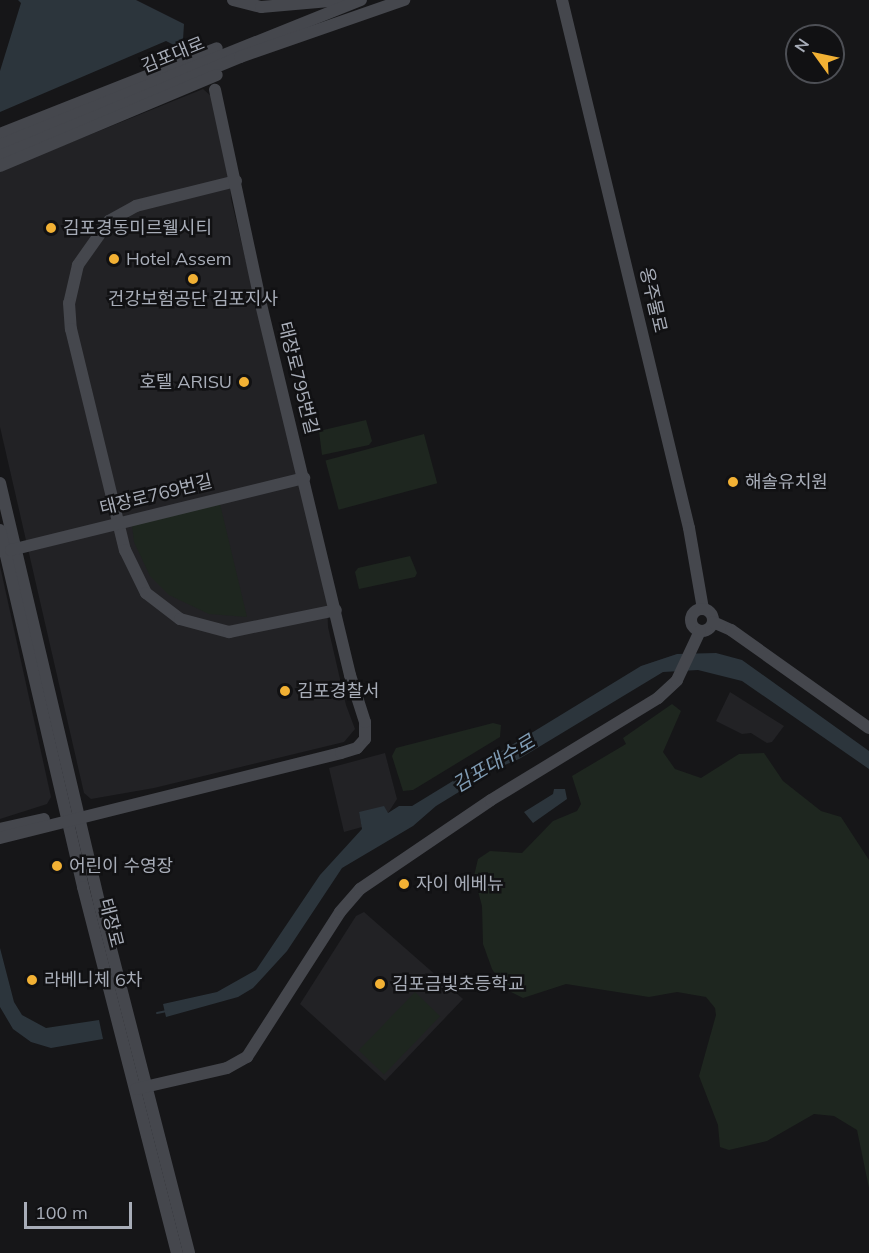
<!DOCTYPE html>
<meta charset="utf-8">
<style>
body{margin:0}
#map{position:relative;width:869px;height:1253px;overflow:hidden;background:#161618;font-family:Mulish,"Noto Sans KR",sans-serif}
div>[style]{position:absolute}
.built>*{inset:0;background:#222225}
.green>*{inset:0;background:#1e261f;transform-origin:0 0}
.water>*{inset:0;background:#2c353c}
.stream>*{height:2px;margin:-1px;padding:0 1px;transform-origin:1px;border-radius:1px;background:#2c353c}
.secondary>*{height:12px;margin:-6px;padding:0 6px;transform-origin:6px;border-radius:6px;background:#45474d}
.secondary>.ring{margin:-6px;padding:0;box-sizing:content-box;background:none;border:12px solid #45474d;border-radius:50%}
.dots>*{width:16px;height:16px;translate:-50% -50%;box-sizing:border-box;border:3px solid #111113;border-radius:50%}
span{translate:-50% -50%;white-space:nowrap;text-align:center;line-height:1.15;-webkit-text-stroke:5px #111113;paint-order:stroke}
.street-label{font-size:18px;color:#a8adb8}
.poi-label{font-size:18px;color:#a8adb8}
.left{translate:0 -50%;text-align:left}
.right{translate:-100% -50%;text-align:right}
.water-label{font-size:20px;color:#7f9bb3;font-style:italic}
.north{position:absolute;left:785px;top:24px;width:60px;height:60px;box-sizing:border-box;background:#111113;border:2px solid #4d4f55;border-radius:50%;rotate:303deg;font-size:16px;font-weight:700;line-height:24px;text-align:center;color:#a8adb8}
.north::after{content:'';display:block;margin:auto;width:21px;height:27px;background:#f2b134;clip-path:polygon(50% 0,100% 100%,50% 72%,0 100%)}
.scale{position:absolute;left:24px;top:1202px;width:108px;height:27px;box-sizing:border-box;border:3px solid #a8adb8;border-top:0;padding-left:8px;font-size:18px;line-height:21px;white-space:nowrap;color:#a8adb8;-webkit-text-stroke:4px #111113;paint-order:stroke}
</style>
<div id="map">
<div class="built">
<i style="clip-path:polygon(203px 89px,211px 96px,229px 168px,231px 199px,327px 598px,328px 627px,346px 705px,355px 729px,344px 742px,154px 788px,91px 799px,84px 793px,0 427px,0 171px)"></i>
<i style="clip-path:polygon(0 566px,51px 797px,47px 804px,0 819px)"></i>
<i style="clip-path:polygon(730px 692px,784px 726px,772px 742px,767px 743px,751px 733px,742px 734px,716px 721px)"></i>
<i style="clip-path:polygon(385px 753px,397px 799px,388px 813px,359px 812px,362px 827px,344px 832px,329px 768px)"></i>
<i style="clip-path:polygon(364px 912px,463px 999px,385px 1081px,300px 1004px,356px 916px)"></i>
</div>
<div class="green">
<i style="clip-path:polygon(366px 420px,372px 441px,369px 445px,322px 455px,319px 431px)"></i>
<i style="left:424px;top:434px;width:51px;height:102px;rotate:75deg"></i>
<i style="clip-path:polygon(220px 504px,247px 617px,209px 614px,169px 595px,150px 576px,134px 542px,132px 525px)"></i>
<i style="clip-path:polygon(410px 556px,417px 573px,415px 577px,359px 589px,355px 572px,358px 568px)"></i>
<i style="clip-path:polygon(672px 704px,681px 711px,663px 752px,675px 769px,701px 778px,739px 754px,764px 753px,783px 781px,821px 811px,841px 817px,869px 860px,869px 1188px,857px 1130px,834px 1116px,814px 1114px,767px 1141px,729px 1150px,720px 1147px,718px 1125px,699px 1076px,716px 1015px,715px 1008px,706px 997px,677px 992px,649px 997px,566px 984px,523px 998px,505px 989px,492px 969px,483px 944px,482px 906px,474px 876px,478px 859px,490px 851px,522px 853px,553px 821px,577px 811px,581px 804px,572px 776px,626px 744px,623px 738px)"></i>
<i style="clip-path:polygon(493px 723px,501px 725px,500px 737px,413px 790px,403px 791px,392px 756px,396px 748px)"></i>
<i style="left:415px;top:992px;width:35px;height:81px;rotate:44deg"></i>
</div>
<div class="water">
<i style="clip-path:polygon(18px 0,136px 0,184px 24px,183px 40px,176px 46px,166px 41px,0 112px,0 71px,21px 3px)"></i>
<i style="clip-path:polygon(716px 653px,742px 660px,869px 751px,869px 769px,742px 681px,698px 670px,663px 672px,519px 759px,498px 768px,436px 806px,413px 826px,342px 868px,287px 951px,253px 988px,238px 997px,166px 1017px,163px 1004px,217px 992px,256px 970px,320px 875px,362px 829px,359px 812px,384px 806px,388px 813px,399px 806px,412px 806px,641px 666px,677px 654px)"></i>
<i style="clip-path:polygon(554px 789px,565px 789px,567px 799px,533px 823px,524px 812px,553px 794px)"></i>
<i style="clip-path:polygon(0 948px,14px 1002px,22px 1015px,46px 1028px,99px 1020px,103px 1039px,51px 1048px,31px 1042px,13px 1029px,0 1007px)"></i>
</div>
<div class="stream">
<i style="left:157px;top:1013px;width:10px;rotate:-11deg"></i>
</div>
<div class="secondary">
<i style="left:233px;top:0;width:29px;rotate:14deg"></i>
<i style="left:261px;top:7px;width:80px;rotate:-5deg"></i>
<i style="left:562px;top:0;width:543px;rotate:76.48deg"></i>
<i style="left:689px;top:528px;width:82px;rotate:80.2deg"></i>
<i style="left:0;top:134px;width:233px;rotate:-21.6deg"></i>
<i style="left:0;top:145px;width:389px;rotate:-21.9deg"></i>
<i style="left:0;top:156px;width:260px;rotate:-22.4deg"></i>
<i style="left:240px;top:57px;width:174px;rotate:-19.2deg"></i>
<i style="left:0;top:166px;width:235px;rotate:-22.8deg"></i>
<i style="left:236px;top:181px;width:103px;rotate:166deg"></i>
<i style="left:136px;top:206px;width:31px;rotate:151deg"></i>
<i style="left:109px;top:221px;width:54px;rotate:125.2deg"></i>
<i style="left:78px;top:265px;width:39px;rotate:103deg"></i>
<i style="left:69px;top:303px;width:26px;rotate:86deg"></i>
<i style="left:71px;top:329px;width:228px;rotate:76.3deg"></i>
<i style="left:125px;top:550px;width:48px;rotate:64deg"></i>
<i style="left:146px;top:593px;width:43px;rotate:37.4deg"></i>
<i style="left:180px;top:619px;width:51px;rotate:14.9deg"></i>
<i style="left:229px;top:632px;width:109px;rotate:-11.6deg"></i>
<i style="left:0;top:483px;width:435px;rotate:76.7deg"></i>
<i style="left:100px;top:906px;width:358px;rotate:75.6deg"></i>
<i style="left:0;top:530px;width:367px;rotate:76.9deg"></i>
<i style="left:83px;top:887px;width:378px;rotate:75.6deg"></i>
<i style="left:11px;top:550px;width:302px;rotate:-13.8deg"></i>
<i class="ring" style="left:691px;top:609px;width:10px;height:10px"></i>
<i style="left:713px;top:622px;width:20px;rotate:24deg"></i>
<i style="left:731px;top:630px;width:169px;rotate:35.4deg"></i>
<i style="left:0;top:829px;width:45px;rotate:-12.8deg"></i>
<i style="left:0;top:838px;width:351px;rotate:-14deg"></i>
<i style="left:341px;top:753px;width:17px;rotate:-17deg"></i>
<i style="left:357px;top:748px;width:12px;rotate:-48deg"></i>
<i style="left:365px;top:739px;width:17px;rotate:-90deg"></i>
<i style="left:365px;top:722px;width:49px;rotate:-107.7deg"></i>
<i style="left:350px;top:675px;width:391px;rotate:-103.5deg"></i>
<i style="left:259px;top:295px;width:210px;rotate:-102.1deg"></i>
<i style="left:136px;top:1089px;width:93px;rotate:-13deg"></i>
<i style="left:227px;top:1068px;width:23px;rotate:-29deg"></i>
<i style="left:247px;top:1057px;width:172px;rotate:-57.3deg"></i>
<i style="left:340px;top:912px;width:30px;rotate:-49deg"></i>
<i style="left:360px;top:889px;width:158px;rotate:-34.2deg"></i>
<i style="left:491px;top:800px;width:196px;rotate:-31.4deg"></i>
<i style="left:658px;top:698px;width:26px;rotate:-43deg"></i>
<i style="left:677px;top:680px;width:54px;rotate:-64.9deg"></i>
</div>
<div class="dots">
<i style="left:51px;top:228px;background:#f2b134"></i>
<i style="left:114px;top:259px;background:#f2b134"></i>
<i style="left:193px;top:279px;background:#f2b134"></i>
<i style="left:244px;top:382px;background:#f2b134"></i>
<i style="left:733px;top:482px;background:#f2b134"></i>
<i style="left:285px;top:691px;background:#f2b134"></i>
<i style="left:57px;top:866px;background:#f2b134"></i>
<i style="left:404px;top:884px;background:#f2b134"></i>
<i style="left:32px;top:980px;background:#f2b134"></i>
<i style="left:380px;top:984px;background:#f2b134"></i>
</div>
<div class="street-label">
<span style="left:173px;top:55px;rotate:-22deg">김포대로</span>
<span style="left:653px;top:300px;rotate:77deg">옹주물로</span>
<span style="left:298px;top:378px;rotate:76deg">태장로795번길</span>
<span style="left:156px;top:495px;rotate:-14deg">태장로769번길</span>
<span style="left:111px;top:923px;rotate:76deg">태장로</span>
</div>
<div class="poi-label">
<span class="left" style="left:63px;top:228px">김포경동미르웰시티</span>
<span class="left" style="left:126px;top:259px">Hotel Assem</span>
<span style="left:193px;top:299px">건강보험공단 김포지사</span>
<span class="right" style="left:232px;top:382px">호텔 ARISU</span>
<span class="left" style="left:745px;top:482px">해솔유치원</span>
<span class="left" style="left:297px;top:691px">김포경찰서</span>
<span class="left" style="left:69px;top:866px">어린이 수영장</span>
<span class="left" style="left:416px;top:884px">자이 에베뉴</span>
<span class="left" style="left:44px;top:980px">라베니체 6차</span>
<span class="left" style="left:392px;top:984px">김포금빛초등학교</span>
</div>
<div class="water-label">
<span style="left:493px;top:763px;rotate:-31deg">김포대수로</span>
</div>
<div class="north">N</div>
<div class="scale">100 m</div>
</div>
